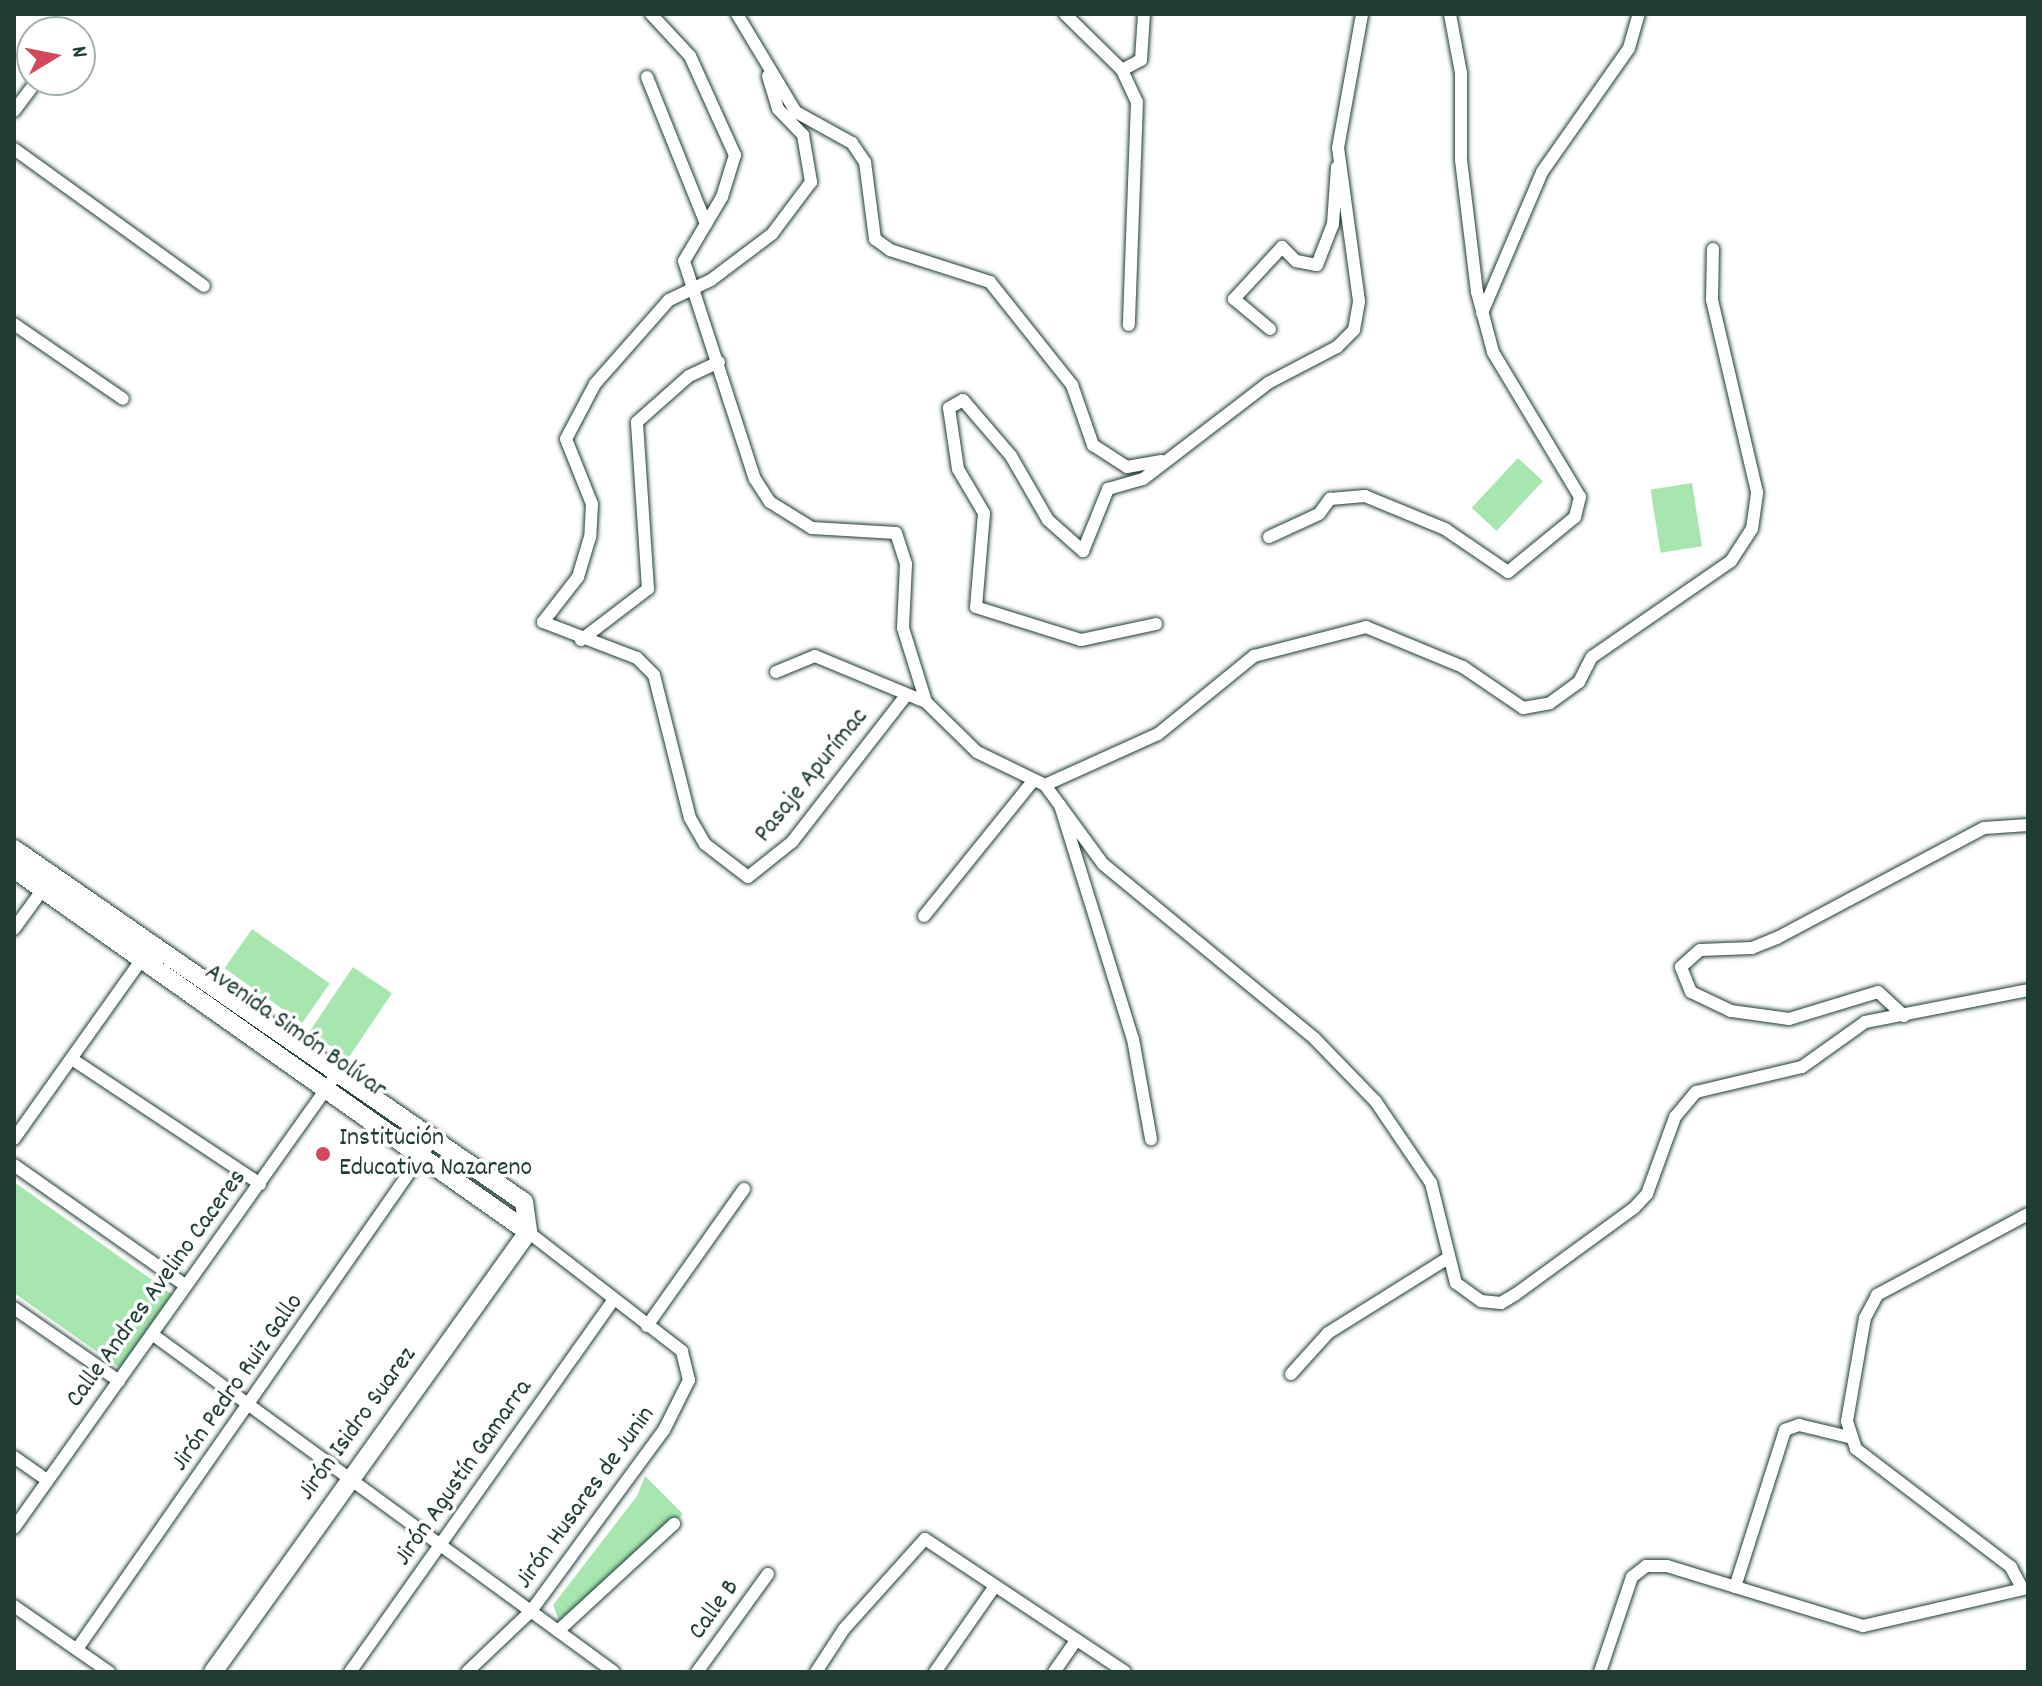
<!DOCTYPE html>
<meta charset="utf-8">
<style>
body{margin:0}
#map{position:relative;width:2042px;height:1686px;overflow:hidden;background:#fff;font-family:Dekko,sans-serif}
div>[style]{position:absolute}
.green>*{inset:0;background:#a7e7af;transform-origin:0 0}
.roads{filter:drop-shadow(0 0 2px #1f3d34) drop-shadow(0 0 2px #1f3d34)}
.street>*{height:12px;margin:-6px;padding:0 6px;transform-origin:6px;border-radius:6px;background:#fff}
.secondary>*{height:18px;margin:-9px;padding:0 9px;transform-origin:9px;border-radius:9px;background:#fff}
.dots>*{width:22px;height:22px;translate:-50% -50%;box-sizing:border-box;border:4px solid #fff;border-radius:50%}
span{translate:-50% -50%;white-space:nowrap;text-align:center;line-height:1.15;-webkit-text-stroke:7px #fff;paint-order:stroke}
.street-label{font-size:26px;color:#1f3d34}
.poi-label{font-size:26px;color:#1f3d34}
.left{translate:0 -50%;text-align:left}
.frame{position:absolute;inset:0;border:16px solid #1f3d34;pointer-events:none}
.north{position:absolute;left:16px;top:16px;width:80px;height:80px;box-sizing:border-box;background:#fff;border:2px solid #a5b1ae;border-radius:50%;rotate:80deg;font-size:22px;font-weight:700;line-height:32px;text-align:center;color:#1f3d34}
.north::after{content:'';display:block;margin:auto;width:28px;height:36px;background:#d1495b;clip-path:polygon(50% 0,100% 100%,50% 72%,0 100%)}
</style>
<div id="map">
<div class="green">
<i style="left:1518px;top:458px;width:34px;height:68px;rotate:43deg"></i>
<i style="left:1692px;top:483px;width:64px;height:42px;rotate:81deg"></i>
<i style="left:252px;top:929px;width:95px;height:48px;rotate:35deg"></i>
<i style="left:353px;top:967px;width:47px;height:78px;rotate:34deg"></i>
<i style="clip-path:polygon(14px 1182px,172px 1294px,120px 1368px,14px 1293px)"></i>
<i style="clip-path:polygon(645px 1476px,683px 1514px,573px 1618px,559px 1620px,553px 1605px,637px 1496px)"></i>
</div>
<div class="roads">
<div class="street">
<i style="left:651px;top:14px;width:57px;rotate:47.1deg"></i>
<i style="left:690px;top:56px;width:109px;rotate:65.6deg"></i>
<i style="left:735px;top:155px;width:44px;rotate:107.2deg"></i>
<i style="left:722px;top:197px;width:74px;rotate:120.7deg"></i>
<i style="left:684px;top:261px;width:229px;rotate:72deg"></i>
<i style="left:755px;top:479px;width:27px;rotate:57deg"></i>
<i style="left:770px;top:502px;width:49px;rotate:31.8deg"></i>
<i style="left:812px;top:528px;width:84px;rotate:3.4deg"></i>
<i style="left:896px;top:533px;width:33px;rotate:72deg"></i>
<i style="left:906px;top:564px;width:64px;rotate:92.7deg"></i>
<i style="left:903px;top:628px;width:77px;rotate:72.7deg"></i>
<i style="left:926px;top:702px;width:71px;rotate:44.4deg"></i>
<i style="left:977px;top:752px;width:76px;rotate:25.9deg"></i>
<i style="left:1045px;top:785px;width:98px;rotate:53.7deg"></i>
<i style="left:1103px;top:864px;width:275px;rotate:39.5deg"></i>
<i style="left:1315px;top:1039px;width:88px;rotate:45.9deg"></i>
<i style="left:1376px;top:1102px;width:98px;rotate:55.8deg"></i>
<i style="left:1431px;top:1183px;width:103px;rotate:76deg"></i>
<i style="left:1456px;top:1283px;width:31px;rotate:36deg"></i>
<i style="left:1481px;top:1301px;width:20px;rotate:6deg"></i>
<i style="left:1501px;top:1303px;width:17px;rotate:-31deg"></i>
<i style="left:1516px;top:1294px;width:146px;rotate:-36.1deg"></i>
<i style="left:1634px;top:1208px;width:19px;rotate:-47deg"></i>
<i style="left:1647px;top:1194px;width:82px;rotate:-70deg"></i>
<i style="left:1675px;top:1117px;width:33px;rotate:-50deg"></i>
<i style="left:1696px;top:1092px;width:109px;rotate:-13.3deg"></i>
<i style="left:1802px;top:1067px;width:77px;rotate:-35.5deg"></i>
<i style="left:1865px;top:1022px;width:166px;rotate:-11.1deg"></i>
<i style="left:737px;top:14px;width:114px;rotate:59deg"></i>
<i style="left:796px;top:112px;width:64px;rotate:29deg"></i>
<i style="left:852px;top:143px;width:23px;rotate:56deg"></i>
<i style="left:865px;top:162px;width:78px;rotate:82.6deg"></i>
<i style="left:875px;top:239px;width:19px;rotate:36deg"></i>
<i style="left:890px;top:250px;width:105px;rotate:17.7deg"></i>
<i style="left:990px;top:282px;width:132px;rotate:51.5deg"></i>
<i style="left:1072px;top:385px;width:64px;rotate:70.7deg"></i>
<i style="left:1093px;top:445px;width:40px;rotate:32.9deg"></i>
<i style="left:1127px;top:467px;width:35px;rotate:-10deg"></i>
<i style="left:1065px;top:14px;width:80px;rotate:44.5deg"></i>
<i style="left:1122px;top:70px;width:35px;rotate:65deg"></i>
<i style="left:1137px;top:102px;width:223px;rotate:92.1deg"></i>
<i style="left:1122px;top:70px;width:21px;rotate:-28deg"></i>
<i style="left:1141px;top:60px;width:46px;rotate:-86.3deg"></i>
<i style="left:768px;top:76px;width:34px;rotate:73deg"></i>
<i style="left:778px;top:109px;width:36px;rotate:46deg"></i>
<i style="left:803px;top:135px;width:48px;rotate:80.3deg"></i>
<i style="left:811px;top:182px;width:65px;rotate:126.9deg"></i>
<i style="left:772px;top:234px;width:76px;rotate:143deg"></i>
<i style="left:711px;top:280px;width:47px;rotate:154.5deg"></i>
<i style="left:669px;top:300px;width:112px;rotate:131.4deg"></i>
<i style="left:595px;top:384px;width:62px;rotate:117.8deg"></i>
<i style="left:566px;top:439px;width:70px;rotate:68.2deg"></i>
<i style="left:592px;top:504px;width:33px;rotate:93deg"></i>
<i style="left:590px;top:537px;width:42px;rotate:106.7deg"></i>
<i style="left:578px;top:577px;width:57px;rotate:127.9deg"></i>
<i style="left:543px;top:622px;width:101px;rotate:21deg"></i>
<i style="left:637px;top:658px;width:24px;rotate:45deg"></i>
<i style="left:654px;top:675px;width:147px;rotate:75.9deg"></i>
<i style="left:690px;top:818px;width:30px;rotate:60deg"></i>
<i style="left:705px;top:844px;width:54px;rotate:37.5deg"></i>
<i style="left:748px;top:877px;width:56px;rotate:-38.5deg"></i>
<i style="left:792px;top:842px;width:184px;rotate:-52.1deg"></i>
<i style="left:647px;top:77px;width:158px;rotate:68.1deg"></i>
<i style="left:14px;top:111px;width:34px;rotate:-53deg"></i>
<i style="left:14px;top:149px;width:234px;rotate:35.8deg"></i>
<i style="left:1482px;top:313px;width:153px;rotate:-66.9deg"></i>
<i style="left:1542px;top:172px;width:151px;rotate:-54.9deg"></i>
<i style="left:1629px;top:48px;width:35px;rotate:-74deg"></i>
<i style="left:14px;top:324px;width:132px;rotate:34.5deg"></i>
<i style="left:1270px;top:329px;width:47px;rotate:-140.2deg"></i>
<i style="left:1234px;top:299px;width:71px;rotate:-47.3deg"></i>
<i style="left:1282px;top:247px;width:20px;rotate:45deg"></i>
<i style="left:1296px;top:261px;width:21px;rotate:11deg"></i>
<i style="left:1317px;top:265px;width:44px;rotate:-68.7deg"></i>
<i style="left:1333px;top:224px;width:57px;rotate:-86deg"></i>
<i style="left:1269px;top:537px;width:55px;rotate:-24.7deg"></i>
<i style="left:1319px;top:514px;width:19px;rotate:-54deg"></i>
<i style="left:1330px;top:499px;width:35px;rotate:-5deg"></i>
<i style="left:1365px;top:496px;width:87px;rotate:22.4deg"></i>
<i style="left:1445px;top:529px;width:76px;rotate:34.3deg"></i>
<i style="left:1508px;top:572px;width:87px;rotate:-39.4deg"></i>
<i style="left:1575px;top:517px;width:21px;rotate:-76deg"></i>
<i style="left:1580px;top:497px;width:169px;rotate:-121deg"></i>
<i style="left:1493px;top:352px;width:62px;rotate:-104.9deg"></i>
<i style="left:1477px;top:292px;width:133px;rotate:-96.9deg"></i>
<i style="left:1461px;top:160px;width:87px;rotate:-90deg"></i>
<i style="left:1461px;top:73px;width:60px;rotate:-100.6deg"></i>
<i style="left:1156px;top:624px;width:77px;rotate:168deg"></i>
<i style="left:1081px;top:640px;width:110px;rotate:-162.6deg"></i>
<i style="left:976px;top:607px;width:94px;rotate:-85.1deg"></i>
<i style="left:984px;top:513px;width:51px;rotate:-120.6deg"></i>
<i style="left:958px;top:469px;width:62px;rotate:-98.4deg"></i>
<i style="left:949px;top:408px;width:16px;rotate:-30deg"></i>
<i style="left:963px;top:400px;width:74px;rotate:49.4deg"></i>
<i style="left:1011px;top:456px;width:74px;rotate:60deg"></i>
<i style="left:1048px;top:520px;width:47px;rotate:41.5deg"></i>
<i style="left:1083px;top:551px;width:67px;rotate:-68deg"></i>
<i style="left:1108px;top:489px;width:36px;rotate:-16deg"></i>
<i style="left:1143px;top:479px;width:158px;rotate:-37.5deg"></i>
<i style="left:1268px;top:383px;width:78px;rotate:-27.6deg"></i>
<i style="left:1337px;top:347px;width:24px;rotate:-45deg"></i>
<i style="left:1354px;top:330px;width:29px;rotate:-80deg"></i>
<i style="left:1359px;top:301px;width:154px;rotate:-97.8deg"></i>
<i style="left:1338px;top:148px;width:136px;rotate:-79.8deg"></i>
<i style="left:581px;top:640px;width:84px;rotate:-37.3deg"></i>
<i style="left:648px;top:589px;width:167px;rotate:-93.8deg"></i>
<i style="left:637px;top:422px;width:69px;rotate:-41.5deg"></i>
<i style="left:689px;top:376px;width:33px;rotate:-25deg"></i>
<i style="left:776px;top:672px;width:42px;rotate:-22.3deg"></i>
<i style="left:815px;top:656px;width:120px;rotate:22.5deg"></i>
<i style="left:1045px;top:785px;width:124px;rotate:-24.3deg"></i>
<i style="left:1158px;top:734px;width:124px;rotate:-39.1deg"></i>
<i style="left:1254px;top:656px;width:116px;rotate:-14.5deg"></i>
<i style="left:1366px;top:627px;width:105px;rotate:22.4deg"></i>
<i style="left:1463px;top:667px;width:73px;rotate:34.3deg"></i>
<i style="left:1523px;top:708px;width:27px;rotate:-10deg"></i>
<i style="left:1550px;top:703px;width:36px;rotate:-36deg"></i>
<i style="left:1579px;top:682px;width:28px;rotate:-63deg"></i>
<i style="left:1592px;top:657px;width:169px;rotate:-34.6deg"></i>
<i style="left:1731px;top:561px;width:38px;rotate:-57deg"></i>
<i style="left:1752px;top:529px;width:37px;rotate:-82deg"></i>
<i style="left:1757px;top:492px;width:197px;rotate:-103.2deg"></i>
<i style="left:1712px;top:300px;width:51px;rotate:-88.9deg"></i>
<i style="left:1060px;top:805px;width:245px;rotate:72.7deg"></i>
<i style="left:1133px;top:1039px;width:102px;rotate:79.8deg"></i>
<i style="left:924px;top:916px;width:174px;rotate:-51.1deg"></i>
<i style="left:14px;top:929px;width:49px;rotate:-54.1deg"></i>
<i style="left:1904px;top:1016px;width:35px;rotate:-137deg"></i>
<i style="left:1878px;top:992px;width:93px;rotate:163.1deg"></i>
<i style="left:1789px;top:1019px;width:59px;rotate:-172.1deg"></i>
<i style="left:1731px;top:1011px;width:44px;rotate:-154.6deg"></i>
<i style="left:1691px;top:992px;width:27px;rotate:-112deg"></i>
<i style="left:1681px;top:967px;width:25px;rotate:-42deg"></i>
<i style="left:1700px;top:950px;width:52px;rotate:-2.2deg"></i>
<i style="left:1752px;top:948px;width:27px;rotate:-22deg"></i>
<i style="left:1777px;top:938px;width:234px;rotate:-28deg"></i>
<i style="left:1984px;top:828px;width:44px;rotate:-3.9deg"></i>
<i style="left:72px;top:1059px;width:226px;rotate:33.6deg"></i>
<i style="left:14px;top:1139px;width:224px;rotate:-54.6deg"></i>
<i style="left:14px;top:1165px;width:210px;rotate:35.1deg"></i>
<i style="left:14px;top:1308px;width:128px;rotate:34.8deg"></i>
<i style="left:647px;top:1326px;width:168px;rotate:-54.7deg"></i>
<i style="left:152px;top:1334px;width:572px;rotate:36.19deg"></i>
<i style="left:1291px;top:1374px;width:55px;rotate:-47.9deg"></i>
<i style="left:1328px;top:1333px;width:138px;rotate:-32deg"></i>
<i style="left:14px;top:1457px;width:40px;rotate:34.9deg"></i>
<i style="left:14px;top:1528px;width:556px;rotate:-54.59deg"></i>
<i style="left:1735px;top:1587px;width:165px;rotate:-72.3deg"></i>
<i style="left:1785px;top:1430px;width:15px;rotate:-20deg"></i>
<i style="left:1799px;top:1425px;width:51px;rotate:13.5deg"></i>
<i style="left:2022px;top:1588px;width:24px;rotate:-118deg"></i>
<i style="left:2011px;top:1567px;width:195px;rotate:-142.7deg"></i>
<i style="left:1856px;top:1449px;width:29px;rotate:-108deg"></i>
<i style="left:1847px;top:1421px;width:105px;rotate:-80.1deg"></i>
<i style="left:1865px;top:1318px;width:26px;rotate:-62deg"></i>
<i style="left:1877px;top:1295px;width:171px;rotate:-28.2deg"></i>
<i style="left:14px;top:1606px;width:116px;rotate:34.8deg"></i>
<i style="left:558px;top:1631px;width:158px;rotate:-42.7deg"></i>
<i style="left:77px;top:1649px;width:621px;rotate:-55.11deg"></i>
<i style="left:350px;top:1672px;width:455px;rotate:-54.7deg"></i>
<i style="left:467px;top:1672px;width:88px;rotate:-43.6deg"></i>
<i style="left:531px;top:1611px;width:225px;rotate:-53.7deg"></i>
<i style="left:664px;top:1430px;width:56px;rotate:-63.4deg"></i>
<i style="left:689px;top:1380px;width:30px;rotate:-104deg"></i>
<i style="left:682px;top:1351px;width:195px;rotate:-142.3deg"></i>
<i style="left:697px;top:1672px;width:121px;rotate:-54.1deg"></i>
<i style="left:816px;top:1672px;width:51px;rotate:-56.9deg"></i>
<i style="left:844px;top:1629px;width:121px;rotate:-48deg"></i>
<i style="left:925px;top:1539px;width:240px;rotate:33.6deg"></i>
<i style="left:935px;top:1672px;width:105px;rotate:-55.1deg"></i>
<i style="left:1054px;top:1672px;width:39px;rotate:-55deg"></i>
<i style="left:1600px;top:1672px;width:100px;rotate:-71.4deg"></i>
<i style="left:1632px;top:1577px;width:18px;rotate:-38deg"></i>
<i style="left:1646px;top:1566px;width:21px"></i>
<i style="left:1667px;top:1566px;width:205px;rotate:17deg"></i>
<i style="left:1863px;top:1626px;width:169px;rotate:-13deg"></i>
</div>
<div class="secondary">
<i style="left:14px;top:849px;width:620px;rotate:34.69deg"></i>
<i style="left:524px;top:1202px;width:30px;rotate:82deg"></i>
<i style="left:528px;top:1232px;width:541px;rotate:125.6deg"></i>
<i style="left:14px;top:869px;width:629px;rotate:35.23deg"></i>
</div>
</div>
<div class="dots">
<i style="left:323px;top:1154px;background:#d1495b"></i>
</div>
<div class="street-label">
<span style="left:812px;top:776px;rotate:-51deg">Pasaje Apurímac</span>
<span style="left:295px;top:1032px;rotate:35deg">Avenida Simón Bolívar</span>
<span style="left:157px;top:1289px;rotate:-54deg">Calle Andres Avelino Caceres</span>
<span style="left:238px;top:1383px;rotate:-55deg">Jirón Pedro Ruiz Gallo</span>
<span style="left:358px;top:1424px;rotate:-54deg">Jirón Isidro Suarez</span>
<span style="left:464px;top:1473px;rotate:-55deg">Jirón Agustín Gamarra</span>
<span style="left:586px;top:1498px;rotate:-54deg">Jirón Husares de Junin</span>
<span style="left:715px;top:1610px;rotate:-54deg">Calle B</span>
</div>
<div class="poi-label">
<span class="left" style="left:339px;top:1154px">Institución<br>Educativa Nazareno</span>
</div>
<div class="frame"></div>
<div class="north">N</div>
</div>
